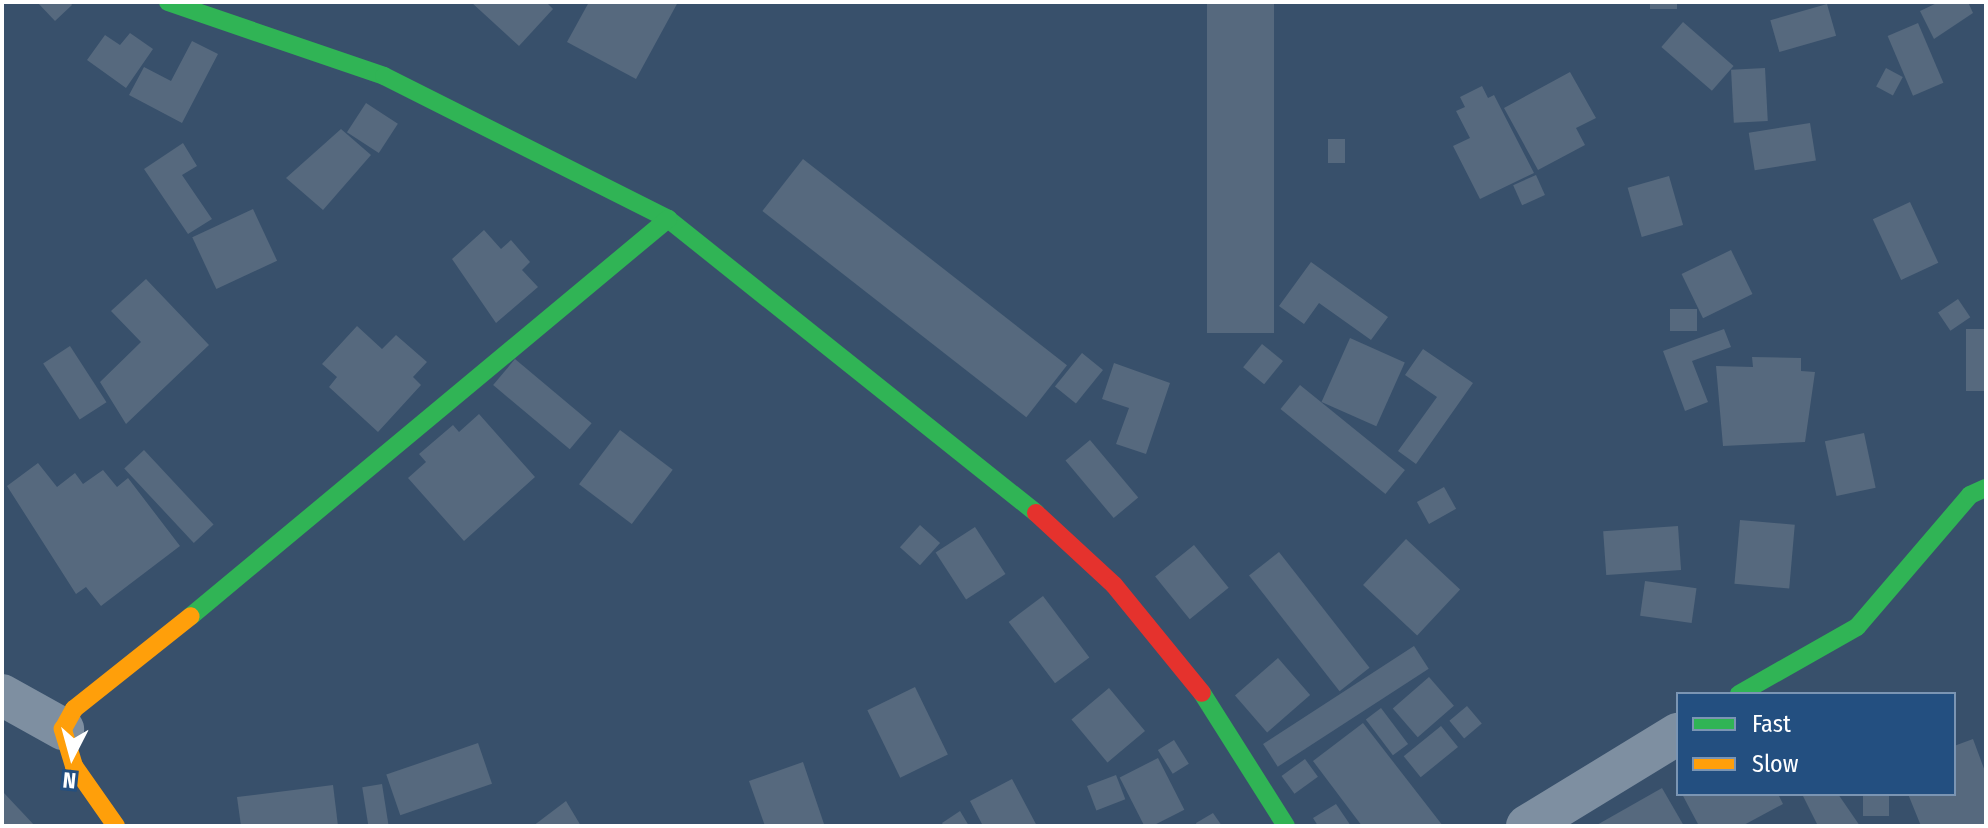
<!DOCTYPE html>
<style>
body{margin:0}
#map{position:relative;width:1988px;height:828px;overflow:hidden;background:#38506b;font-family:"Fira Sans Condensed",sans-serif}
div>[style]{position:absolute}
.building>*{inset:0;background:#56697e;transform-origin:0 0}
.street>*{height:42px;margin:-21px;padding:0 21px;transform-origin:21px;border-radius:21px;background:#7e8fa1}
.fast>*{height:18px;margin:-9px;padding:0 9px;transform-origin:9px;border-radius:9px;background:#30b455}
.slow>*{height:18px;margin:-9px;padding:0 9px;transform-origin:9px;border-radius:9px;background:#ff9f0a}
.jam>*{height:18px;margin:-9px;padding:0 9px;transform-origin:9px;border-radius:9px;background:#e5322d}
span{translate:-50% -50%;white-space:nowrap;text-align:center;line-height:1.15;-webkit-text-stroke:6px #234f80;paint-order:stroke}
.frame{position:absolute;inset:0;border:4px solid #fff;pointer-events:none}
.legend{position:absolute;left:1676px;top:692px;width:280px;height:104px;box-sizing:border-box;background:#234f80;border:2px solid #7b95b3;margin:0;padding:10px 14px;list-style:none;font-size:24px;color:#fff}
.legend li{display:flex;align-items:center;gap:16px;height:40px}
.legend b{width:40px;border:2px solid #7b95b3}
.north{position:absolute;left:32px;top:716px;width:80px;height:80px;-webkit-text-stroke:6px #234f80;paint-order:stroke;rotate:186deg;font-size:22px;font-weight:700;line-height:32px;text-align:center;color:#fff}
.north::after{content:'';display:block;margin:auto;width:28px;height:36px;background:#fff;clip-path:polygon(50% 0,100% 100%,50% 72%,0 100%)}
</style>
<div id="map">
<div class="building">
<i style="clip-path:polygon(37px 2px,70px 2px,72px 5px,55px 21px)"></i>
<i style="clip-path:polygon(471px 2px,546px 2px,553px 9px,519px 46px)"></i>
<i style="clip-path:polygon(589px 2px,678px 2px,636px 79px,567px 42px)"></i>
<i style="left:1207px;top:2px;width:67px;height:331px"></i>
<i style="left:1650px;top:2px;width:27px;height:7px"></i>
<i style="clip-path:polygon(1939px 2px,1968px 2px,1973px 13px,1934px 39px,1920px 11px)"></i>
<i style="left:1827px;top:4px;width:33px;height:59px;rotate:74deg"></i>
<i style="left:1683px;top:22px;width:67px;height:33px;rotate:41deg"></i>
<i style="left:1918px;top:23px;width:65px;height:33px;rotate:67deg"></i>
<i style="clip-path:polygon(130px 33px,153px 49px,126px 88px,87px 60px,105px 35px,120px 45px)"></i>
<i style="clip-path:polygon(192px 41px,218px 54px,182px 123px,129px 95px,144px 67px,171px 81px)"></i>
<i style="left:1765px;top:68px;width:53px;height:34px;rotate:87deg"></i>
<i style="left:1886px;top:68px;width:19px;height:21px;rotate:28deg"></i>
<i style="clip-path:polygon(1570px 72px,1596px 118px,1576px 128px,1585px 145px,1538px 170px,1504px 108px)"></i>
<i style="clip-path:polygon(1482px 86px,1488px 98px,1494px 95px,1534px 173px,1480px 199px,1453px 146px,1470px 138px,1456px 111px,1465px 107px,1460px 97px)"></i>
<i style="left:366px;top:103px;width:38px;height:35px;rotate:33deg"></i>
<i style="left:1810px;top:123px;width:38px;height:62px;rotate:81deg"></i>
<i style="clip-path:polygon(341px 129px,371px 155px,323px 210px,286px 178px)"></i>
<i style="left:1328px;top:139px;width:17px;height:24px"></i>
<i style="clip-path:polygon(183px 143px,197px 166px,182px 175px,212px 219px,188px 234px,144px 169px)"></i>
<i style="left:803px;top:159px;width:335px;height:66px;rotate:38deg"></i>
<i style="left:1536px;top:175px;width:22px;height:25px;rotate:66deg"></i>
<i style="left:1669px;top:176px;width:51px;height:43px;rotate:74deg"></i>
<i style="left:1910px;top:202px;width:67px;height:41px;rotate:65deg"></i>
<i style="left:253px;top:209px;width:57px;height:67px;rotate:65deg"></i>
<i style="clip-path:polygon(484px 230px,501px 249px,511px 240px,530px 262px,522px 270px,538px 287px,496px 323px,452px 259px)"></i>
<i style="left:1731px;top:250px;width:49px;height:55px;rotate:64deg"></i>
<i style="clip-path:polygon(1311px 262px,1388px 317px,1371px 340px,1319px 303px,1304px 324px,1279px 306px)"></i>
<i style="clip-path:polygon(146px 279px,209px 345px,126px 424px,100px 382px,141px 342px,111px 311px)"></i>
<i style="left:1958px;top:299px;width:22px;height:24px;rotate:56deg"></i>
<i style="left:1670px;top:309px;width:27px;height:22px"></i>
<i style="clip-path:polygon(357px 326px,382px 349px,396px 335px,427px 362px,413px 377px,421px 385px,378px 432px,329px 387px,337px 377px,322px 364px)"></i>
<i style="clip-path:polygon(1724px 329px,1731px 347px,1692px 361px,1708px 402px,1685px 411px,1663px 351px)"></i>
<i style="left:1966px;top:329px;width:20px;height:62px"></i>
<i style="left:1350px;top:338px;width:60px;height:70px;rotate:24deg"></i>
<i style="left:1262px;top:344px;width:27px;height:30px;rotate:39deg"></i>
<i style="left:70px;top:346px;width:67px;height:32px;rotate:57deg"></i>
<i style="clip-path:polygon(1423px 349px,1473px 383px,1416px 464px,1398px 451px,1437px 397px,1405px 375px)"></i>
<i style="left:1082px;top:353px;width:27px;height:43px;rotate:39deg"></i>
<i style="clip-path:polygon(1752px 357px,1801px 358px,1801px 371px,1815px 372px,1805px 442px,1723px 446px,1716px 366px,1753px 367px)"></i>
<i style="left:515px;top:359px;width:100px;height:34px;rotate:40deg"></i>
<i style="clip-path:polygon(1114px 363px,1170px 383px,1146px 454px,1116px 444px,1129px 408px,1102px 399px)"></i>
<i style="left:1300px;top:385px;width:135px;height:31px;rotate:39deg"></i>
<i style="clip-path:polygon(479px 414px,535px 477px,464px 541px,408px 478px,426px 462px,419px 454px,453px 425px,459px 432px)"></i>
<i style="left:620px;top:430px;width:66px;height:68px;rotate:37deg"></i>
<i style="left:1864px;top:433px;width:56px;height:40px;rotate:78deg"></i>
<i style="left:1090px;top:440px;width:75px;height:32px;rotate:50deg"></i>
<i style="left:144px;top:450px;width:102px;height:27px;rotate:47deg"></i>
<i style="clip-path:polygon(38px 463px,57px 487px,75px 473px,83px 484px,103px 470px,117px 487px,128px 478px,180px 546px,101px 606px,86px 587px,76px 594px,7px 486px)"></i>
<i style="left:1444px;top:487px;width:25px;height:31px;rotate:61deg"></i>
<i style="left:1740px;top:520px;width:55px;height:64px;rotate:5deg"></i>
<i style="left:920px;top:525px;width:27px;height:30px;rotate:42deg"></i>
<i style="left:1678px;top:526px;width:44px;height:75px;rotate:86deg"></i>
<i style="left:975px;top:527px;width:56px;height:47px;rotate:57deg"></i>
<i style="left:1406px;top:539px;width:74px;height:63px;rotate:43deg"></i>
<i style="left:1194px;top:545px;width:55px;height:50px;rotate:51deg"></i>
<i style="left:1279px;top:552px;width:147px;height:38px;rotate:52deg"></i>
<i style="left:1645px;top:581px;width:52px;height:35px;rotate:8deg"></i>
<i style="left:1043px;top:596px;width:77px;height:43px;rotate:53deg"></i>
<i style="left:1414px;top:646px;width:27px;height:180px;rotate:57deg"></i>
<i style="left:1278px;top:658px;width:49px;height:57px;rotate:49deg"></i>
<i style="left:1429px;top:677px;width:38px;height:48px;rotate:49deg"></i>
<i style="left:915px;top:687px;width:75px;height:53px;rotate:64deg"></i>
<i style="left:1109px;top:688px;width:56px;height:49px;rotate:50deg"></i>
<i style="left:1467px;top:706px;width:23px;height:23px;rotate:50deg"></i>
<i style="left:1381px;top:708px;width:45px;height:19px;rotate:53deg"></i>
<i style="clip-path:polygon(1363px 723px,1443px 826px,1362px 826px,1313px 761px)"></i>
<i style="left:1441px;top:726px;width:27px;height:48px;rotate:51deg"></i>
<i style="clip-path:polygon(1973px 739px,1986px 774px,1986px 824px,1921px 826px,1908px 794px,1954px 794px,1954px 746px)"></i>
<i style="left:1174px;top:740px;width:28px;height:19px;rotate:58deg"></i>
<i style="left:478px;top:743px;width:43px;height:97px;rotate:71deg"></i>
<i style="left:1158px;top:758px;width:58px;height:43px;rotate:63deg"></i>
<i style="left:1305px;top:759px;width:22px;height:29px;rotate:54deg"></i>
<i style="clip-path:polygon(803px 762px,824px 824px,765px 826px,749px 781px)"></i>
<i style="left:1116px;top:775px;width:26px;height:31px;rotate:69deg"></i>
<i style="clip-path:polygon(1012px 779px,1037px 826px,983px 826px,970px 801px)"></i>
<i style="left:382px;top:784px;width:43px;height:20px;rotate:81deg"></i>
<i style="clip-path:polygon(333px 785px,338px 826px,241px 826px,237px 797px)"></i>
<i style="clip-path:polygon(1662px 788px,1684px 826px,1595px 826px)"></i>
<i style="clip-path:polygon(4px 793px,35px 826px,2px 826px)"></i>
<i style="clip-path:polygon(1682px 794px,1778px 794px,1783px 804px,1742px 826px,1699px 826px)"></i>
<i style="clip-path:polygon(1802px 794px,1838px 794px,1860px 826px,1818px 826px)"></i>
<i style="left:1863px;top:794px;width:26px;height:22px"></i>
<i style="clip-path:polygon(566px 801px,581px 826px,533px 826px)"></i>
<i style="clip-path:polygon(1336px 804px,1351px 826px,1318px 826px,1313px 818px)"></i>
<i style="clip-path:polygon(960px 811px,969px 826px,944px 826px,942px 823px)"></i>
<i style="clip-path:polygon(1213px 813px,1222px 826px,1197px 826px,1196px 823px)"></i>
</div>
<div class="street">
<i style="left:2px;top:695px;width:70px;rotate:29.1deg"></i>
<i style="left:1527px;top:826px;width:177px;rotate:-31.4deg"></i>
</div>
<div class="fast">
<i style="left:168px;top:2px;width:228px;rotate:18.9deg"></i>
<i style="left:384px;top:76px;width:318px;rotate:26.7deg"></i>
<i style="left:668px;top:219px;width:471px;rotate:38.6deg"></i>
<i style="left:191px;top:616px;width:621px;rotate:-39.77deg"></i>
<i style="left:1202px;top:693px;width:157px;rotate:57.7deg"></i>
<i style="left:1739px;top:694px;width:136px;rotate:-29.6deg"></i>
<i style="left:1857px;top:627px;width:174px;rotate:-49.4deg"></i>
<i style="left:1970px;top:495px;width:17px;rotate:-24deg"></i>
</div>
<div class="slow">
<i style="left:116px;top:826px;width:73px;rotate:-125deg"></i>
<i style="left:74px;top:766px;width:39px;rotate:-107deg"></i>
<i style="left:63px;top:729px;width:23px;rotate:-61deg"></i>
<i style="left:74px;top:709px;width:149px;rotate:-38.5deg"></i>
</div>
<div class="jam">
<i style="left:1036px;top:513px;width:106px;rotate:42.7deg"></i>
<i style="left:1114px;top:585px;width:139px;rotate:50.8deg"></i>
</div>
<div class="frame"></div>
<ul class="legend">
<li><b style="height:10px;background:#30b455"></b>Fast</li>
<li><b style="height:10px;background:#ff9f0a"></b>Slow</li>
</ul>
<div class="north">N</div>
</div>
